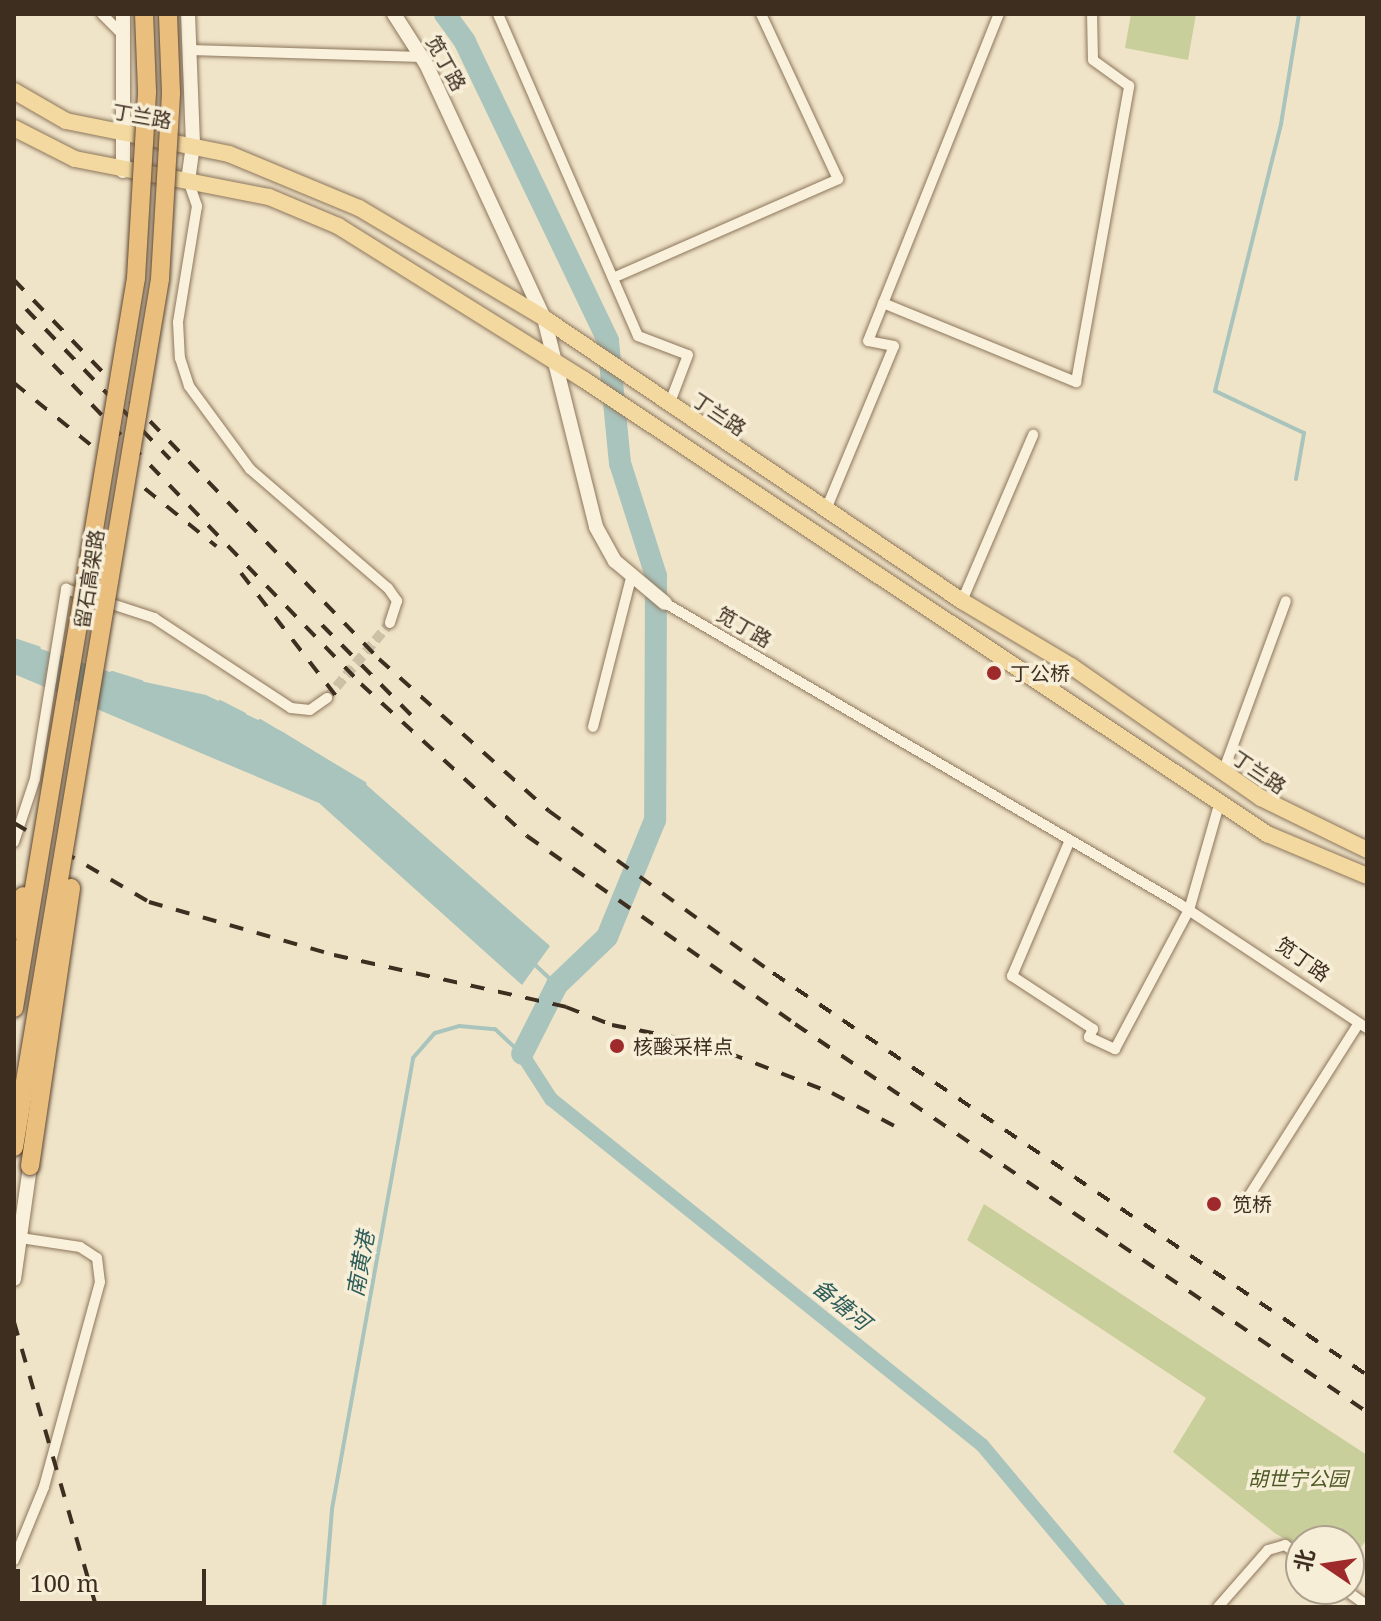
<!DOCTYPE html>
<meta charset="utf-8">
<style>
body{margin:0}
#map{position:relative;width:1381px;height:1621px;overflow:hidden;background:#f0e4c8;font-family:"Noto Serif","Noto Sans SC",serif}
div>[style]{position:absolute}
.green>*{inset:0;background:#c9cf9b}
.water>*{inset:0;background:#a9c4bc}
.stream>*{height:4px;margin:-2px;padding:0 2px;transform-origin:2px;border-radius:2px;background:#a9c4bc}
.canal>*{height:14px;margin:-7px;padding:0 7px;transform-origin:7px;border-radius:7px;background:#a9c4bc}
.river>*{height:22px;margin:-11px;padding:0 11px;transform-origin:11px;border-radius:11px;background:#a9c4bc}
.minor-tunnel>*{height:10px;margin-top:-5px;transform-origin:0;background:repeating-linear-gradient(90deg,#ccc0a6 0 10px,transparent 0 15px)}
.roads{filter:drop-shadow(0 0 2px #8d765c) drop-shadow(0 0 2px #8d765c)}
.minor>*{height:10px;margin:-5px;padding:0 5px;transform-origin:5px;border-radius:5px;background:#faf1dc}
.tertiary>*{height:14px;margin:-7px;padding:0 7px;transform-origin:7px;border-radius:7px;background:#faf1dc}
.secondary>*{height:14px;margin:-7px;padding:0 7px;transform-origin:7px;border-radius:7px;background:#faf1dc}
.primary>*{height:16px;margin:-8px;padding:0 8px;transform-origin:8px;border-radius:8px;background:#f3d9a0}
.rail>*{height:4px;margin-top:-2px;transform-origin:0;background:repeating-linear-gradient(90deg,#3d2e20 0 14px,transparent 0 28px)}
.bridges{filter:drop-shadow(0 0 2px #5b4430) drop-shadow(0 0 2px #5b4430)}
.trunk-bridge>*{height:18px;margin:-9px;padding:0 9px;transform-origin:9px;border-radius:9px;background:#eabe7c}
.dots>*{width:22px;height:22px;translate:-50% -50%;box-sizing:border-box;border:4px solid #f7eed8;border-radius:50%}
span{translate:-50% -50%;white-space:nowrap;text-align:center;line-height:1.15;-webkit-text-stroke:7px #f7eed8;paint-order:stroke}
.street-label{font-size:20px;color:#3d2e20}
.poi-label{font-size:20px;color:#3d2e20}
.left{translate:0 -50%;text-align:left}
.park-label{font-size:20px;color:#4d5a26;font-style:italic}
.water-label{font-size:22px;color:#2f5d5a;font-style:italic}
.frame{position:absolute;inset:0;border:16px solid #3d2e20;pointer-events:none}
.north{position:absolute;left:1285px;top:1525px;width:80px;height:80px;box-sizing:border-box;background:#f7eed8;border:2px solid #ada18e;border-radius:50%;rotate:283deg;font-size:22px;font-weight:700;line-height:32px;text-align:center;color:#3d2e20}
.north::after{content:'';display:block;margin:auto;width:28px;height:36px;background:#9e2a2b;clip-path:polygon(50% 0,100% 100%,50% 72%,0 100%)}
.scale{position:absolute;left:16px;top:1569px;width:190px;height:36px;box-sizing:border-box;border:4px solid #3d2e20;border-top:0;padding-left:10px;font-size:24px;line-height:28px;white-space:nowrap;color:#3d2e20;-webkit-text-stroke:6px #f7eed8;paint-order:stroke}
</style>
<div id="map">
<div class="green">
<i style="clip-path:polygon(1131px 14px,1196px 14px,1188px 60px,1125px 48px)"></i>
<i style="clip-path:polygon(984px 1204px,1367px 1455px,1367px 1539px,1349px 1564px,1349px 1541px,1301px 1541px,1301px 1547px,1276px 1534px,1173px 1452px,1206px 1398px,967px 1240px)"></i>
</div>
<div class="water">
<i style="clip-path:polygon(14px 640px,131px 679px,206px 695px,283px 732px,362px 781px,550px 946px,522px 985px,319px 803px,14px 674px)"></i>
</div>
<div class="stream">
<i style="left:1296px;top:479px;width:47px;rotate:-80.1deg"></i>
<i style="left:1304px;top:433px;width:98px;rotate:-154.7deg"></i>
<i style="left:1215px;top:391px;width:275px;rotate:-76.1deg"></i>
<i style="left:1281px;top:124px;width:111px;rotate:-80.7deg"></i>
<i style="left:14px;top:640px;width:26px;rotate:18deg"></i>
<i style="left:112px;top:673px;width:31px;rotate:17deg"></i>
<i style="left:220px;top:702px;width:27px;rotate:27deg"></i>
<i style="left:260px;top:721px;width:122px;rotate:31deg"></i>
<i style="left:532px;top:962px;width:34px;rotate:43deg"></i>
<i style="left:324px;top:1607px;width:98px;rotate:-85.3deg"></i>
<i style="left:332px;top:1509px;width:458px;rotate:-79.8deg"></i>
<i style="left:413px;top:1058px;width:33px;rotate:-49deg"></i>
<i style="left:435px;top:1033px;width:25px;rotate:-16deg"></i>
<i style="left:459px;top:1026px;width:36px;rotate:5deg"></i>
<i style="left:495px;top:1029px;width:37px;rotate:43deg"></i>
</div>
<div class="canal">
<i style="left:522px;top:1054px;width:54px;rotate:57.2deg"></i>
<i style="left:551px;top:1099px;width:553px;rotate:38.76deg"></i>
<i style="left:982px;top:1445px;width:212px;rotate:50deg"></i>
</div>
<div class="river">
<i style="left:445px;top:14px;width:34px;rotate:54deg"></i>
<i style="left:465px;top:42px;width:331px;rotate:64.4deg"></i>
<i style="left:608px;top:341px;width:123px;rotate:84.4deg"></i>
<i style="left:620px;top:463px;width:119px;rotate:72.3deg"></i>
<i style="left:656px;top:576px;width:244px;rotate:90.2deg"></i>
<i style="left:655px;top:820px;width:126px;rotate:112.3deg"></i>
<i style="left:607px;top:937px;width:69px;rotate:136.2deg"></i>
<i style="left:557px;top:985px;width:77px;rotate:116.9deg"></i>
</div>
<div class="minor-tunnel">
<i style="left:327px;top:698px;width:98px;rotate:-50deg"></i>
</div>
<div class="roads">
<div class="minor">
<i style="left:102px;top:14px;width:31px;rotate:45deg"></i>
<i style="left:498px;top:14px;width:351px;rotate:66.5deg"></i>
<i style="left:638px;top:336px;width:53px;rotate:20.8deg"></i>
<i style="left:688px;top:355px;width:53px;rotate:110.8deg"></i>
<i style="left:190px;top:50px;width:232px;rotate:1.7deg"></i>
<i style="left:188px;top:180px;width:28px;rotate:71deg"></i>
<i style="left:197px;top:206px;width:118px;rotate:99.3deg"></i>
<i style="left:178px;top:322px;width:36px;rotate:87deg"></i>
<i style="left:180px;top:358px;width:29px;rotate:72deg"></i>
<i style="left:189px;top:386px;width:103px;rotate:53.7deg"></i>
<i style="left:250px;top:469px;width:182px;rotate:40.8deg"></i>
<i style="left:388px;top:588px;width:16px;rotate:55deg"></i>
<i style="left:397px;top:601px;width:23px;rotate:108deg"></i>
<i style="left:613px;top:278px;width:246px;rotate:-23.7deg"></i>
<i style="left:838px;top:179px;width:182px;rotate:-115deg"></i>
<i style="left:883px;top:303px;width:209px;rotate:22.3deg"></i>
<i style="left:1076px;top:382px;width:301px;rotate:-79.8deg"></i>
<i style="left:1129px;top:86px;width:44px;rotate:-144.2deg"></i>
<i style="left:1093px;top:60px;width:46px;rotate:-91.2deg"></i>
<i style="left:827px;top:507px;width:174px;rotate:-67.4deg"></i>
<i style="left:894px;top:346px;width:26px;rotate:-169deg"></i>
<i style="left:868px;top:341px;width:352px;rotate:-68.2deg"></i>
<i style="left:962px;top:601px;width:181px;rotate:-66.8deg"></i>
<i style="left:665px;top:603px;width:594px;rotate:30.32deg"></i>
<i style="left:1178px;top:903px;width:227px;rotate:33.5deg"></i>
<i style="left:593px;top:727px;width:154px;rotate:-75.7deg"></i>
<i style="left:1223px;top:772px;width:182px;rotate:-69.8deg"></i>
<i style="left:1070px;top:840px;width:148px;rotate:113.1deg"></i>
<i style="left:1012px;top:976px;width:97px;rotate:33.2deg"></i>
<i style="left:1093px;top:1029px;width:9px;rotate:117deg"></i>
<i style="left:1089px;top:1037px;width:29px;rotate:25deg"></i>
<i style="left:1115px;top:1049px;width:157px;rotate:-62deg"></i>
<i style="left:1189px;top:910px;width:113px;rotate:-74.1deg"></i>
<i style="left:14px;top:842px;width:66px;rotate:-71.6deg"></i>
<i style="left:35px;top:779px;width:193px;rotate:-80.7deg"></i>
<i style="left:66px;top:589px;width:93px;rotate:18.2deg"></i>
<i style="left:154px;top:618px;width:164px;rotate:33.3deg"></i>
<i style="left:291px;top:708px;width:19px;rotate:6deg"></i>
<i style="left:310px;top:710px;width:21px;rotate:-35deg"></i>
<i style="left:1244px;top:1204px;width:214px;rotate:-57.6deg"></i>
<i style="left:14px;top:1237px;width:67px;rotate:8.6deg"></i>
<i style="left:80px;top:1247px;width:20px;rotate:33deg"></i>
<i style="left:97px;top:1258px;width:24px;rotate:83deg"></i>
<i style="left:100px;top:1282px;width:213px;rotate:105.3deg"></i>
<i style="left:44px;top:1487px;width:79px;rotate:112.3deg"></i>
<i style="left:1344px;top:1589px;width:29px;rotate:36deg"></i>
<i style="left:1218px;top:1607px;width:76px;rotate:-48.7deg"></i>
<i style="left:1268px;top:1550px;width:18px;rotate:-16deg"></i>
<i style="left:1285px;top:1545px;width:20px;rotate:37deg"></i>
</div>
<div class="tertiary">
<i style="left:394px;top:14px;width:59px;rotate:57.4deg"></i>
<i style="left:426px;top:64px;width:280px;rotate:65.1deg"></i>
<i style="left:544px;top:318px;width:215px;rotate:76deg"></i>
<i style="left:596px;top:527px;width:39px;rotate:61deg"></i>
<i style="left:615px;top:561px;width:65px;rotate:40deg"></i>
</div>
<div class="secondary">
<i style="left:123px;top:14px;width:157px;rotate:90deg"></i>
<i style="left:188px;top:14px;width:131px;rotate:87.8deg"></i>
<i style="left:193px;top:145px;width:35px;rotate:98deg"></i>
<i style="left:14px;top:1279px;width:114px;rotate:-81.9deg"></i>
</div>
<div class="primary">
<i style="left:14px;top:91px;width:60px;rotate:30deg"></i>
<i style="left:66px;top:121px;width:166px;rotate:11.4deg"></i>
<i style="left:229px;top:154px;width:141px;rotate:22.6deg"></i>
<i style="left:359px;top:208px;width:215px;rotate:30.7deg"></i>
<i style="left:544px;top:318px;width:505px;rotate:34.1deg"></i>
<i style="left:962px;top:601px;width:127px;rotate:30.8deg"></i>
<i style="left:1071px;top:666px;width:231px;rotate:34.8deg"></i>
<i style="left:1261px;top:798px;width:118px;rotate:26.1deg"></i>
<i style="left:14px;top:128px;width:68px;rotate:26.9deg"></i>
<i style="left:75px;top:159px;width:198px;rotate:11.1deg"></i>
<i style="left:269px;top:197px;width:75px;rotate:22.8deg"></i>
<i style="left:338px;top:226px;width:289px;rotate:32deg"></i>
<i style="left:583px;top:379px;width:822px;rotate:33.63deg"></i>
<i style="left:1267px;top:834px;width:108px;rotate:22.8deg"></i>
</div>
</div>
<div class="rail">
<i style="left:14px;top:280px;width:526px;rotate:46.08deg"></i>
<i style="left:379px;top:659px;width:228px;rotate:41.8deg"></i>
<i style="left:549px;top:811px;width:276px;rotate:35.9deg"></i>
<i style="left:773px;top:973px;width:717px;rotate:34.09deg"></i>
<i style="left:26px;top:309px;width:208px;rotate:46.2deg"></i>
<i style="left:14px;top:324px;width:500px;rotate:46.05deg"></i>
<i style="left:361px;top:684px;width:225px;rotate:42.5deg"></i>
<i style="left:527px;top:836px;width:327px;rotate:35deg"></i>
<i style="left:795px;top:1024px;width:691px;rotate:34.15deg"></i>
<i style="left:14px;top:383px;width:260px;rotate:38.9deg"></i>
<i style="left:241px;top:573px;width:162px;rotate:52.3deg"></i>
<i style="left:322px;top:625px;width:128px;rotate:45.3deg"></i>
<i style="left:14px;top:823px;width:156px;rotate:30.3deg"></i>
<i style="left:149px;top:902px;width:192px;rotate:16deg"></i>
<i style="left:334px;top:955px;width:238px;rotate:12.6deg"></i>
<i style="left:566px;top:1007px;width:49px;rotate:21.4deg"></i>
<i style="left:612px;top:1025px;width:93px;rotate:11.2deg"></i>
<i style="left:703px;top:1043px;width:138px;rotate:21.2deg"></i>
<i style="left:832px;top:1093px;width:84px;rotate:27.8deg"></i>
<i style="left:14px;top:1322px;width:297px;rotate:73.9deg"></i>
</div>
<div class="bridges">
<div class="trunk-bridge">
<i style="left:14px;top:930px;width:35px;rotate:-75deg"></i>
<i style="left:14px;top:1008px;width:740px;rotate:-80.51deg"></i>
<i style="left:136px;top:278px;width:187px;rotate:-86.6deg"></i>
<i style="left:147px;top:91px;width:77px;rotate:-92.2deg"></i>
<i style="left:14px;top:1147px;width:880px;rotate:-80.45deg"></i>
<i style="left:160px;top:279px;width:186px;rotate:-86.6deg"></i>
<i style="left:171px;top:93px;width:79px;rotate:-92.2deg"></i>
<i style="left:30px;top:1166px;width:281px;rotate:-81.6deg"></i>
</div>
</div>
<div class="dots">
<i style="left:994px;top:673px;background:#9e2a2b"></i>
<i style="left:617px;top:1046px;background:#9e2a2b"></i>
<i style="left:1214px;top:1204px;background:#9e2a2b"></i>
</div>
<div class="street-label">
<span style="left:446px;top:63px;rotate:61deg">笕丁路</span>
<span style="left:142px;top:116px;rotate:10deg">丁兰路</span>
<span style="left:719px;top:414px;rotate:34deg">丁兰路</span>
<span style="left:89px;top:579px;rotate:-81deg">留石高架路</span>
<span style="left:744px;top:627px;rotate:30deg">笕丁路</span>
<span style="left:1259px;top:772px;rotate:34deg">丁兰路</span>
<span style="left:1303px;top:959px;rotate:35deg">笕丁路</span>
</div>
<div class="poi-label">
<span class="left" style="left:1010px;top:673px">丁公桥</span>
<span class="left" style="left:633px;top:1046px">核酸采样点</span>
<span class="left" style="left:1232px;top:1204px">笕桥</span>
</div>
<div class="park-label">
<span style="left:1298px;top:1478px">胡世宁公园</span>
</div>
<div class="water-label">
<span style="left:360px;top:1264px;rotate:-80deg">南黄港</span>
<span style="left:842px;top:1304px;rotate:39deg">备塘河</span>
</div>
<div class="frame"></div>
<div class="north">北</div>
<div class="scale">100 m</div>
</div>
